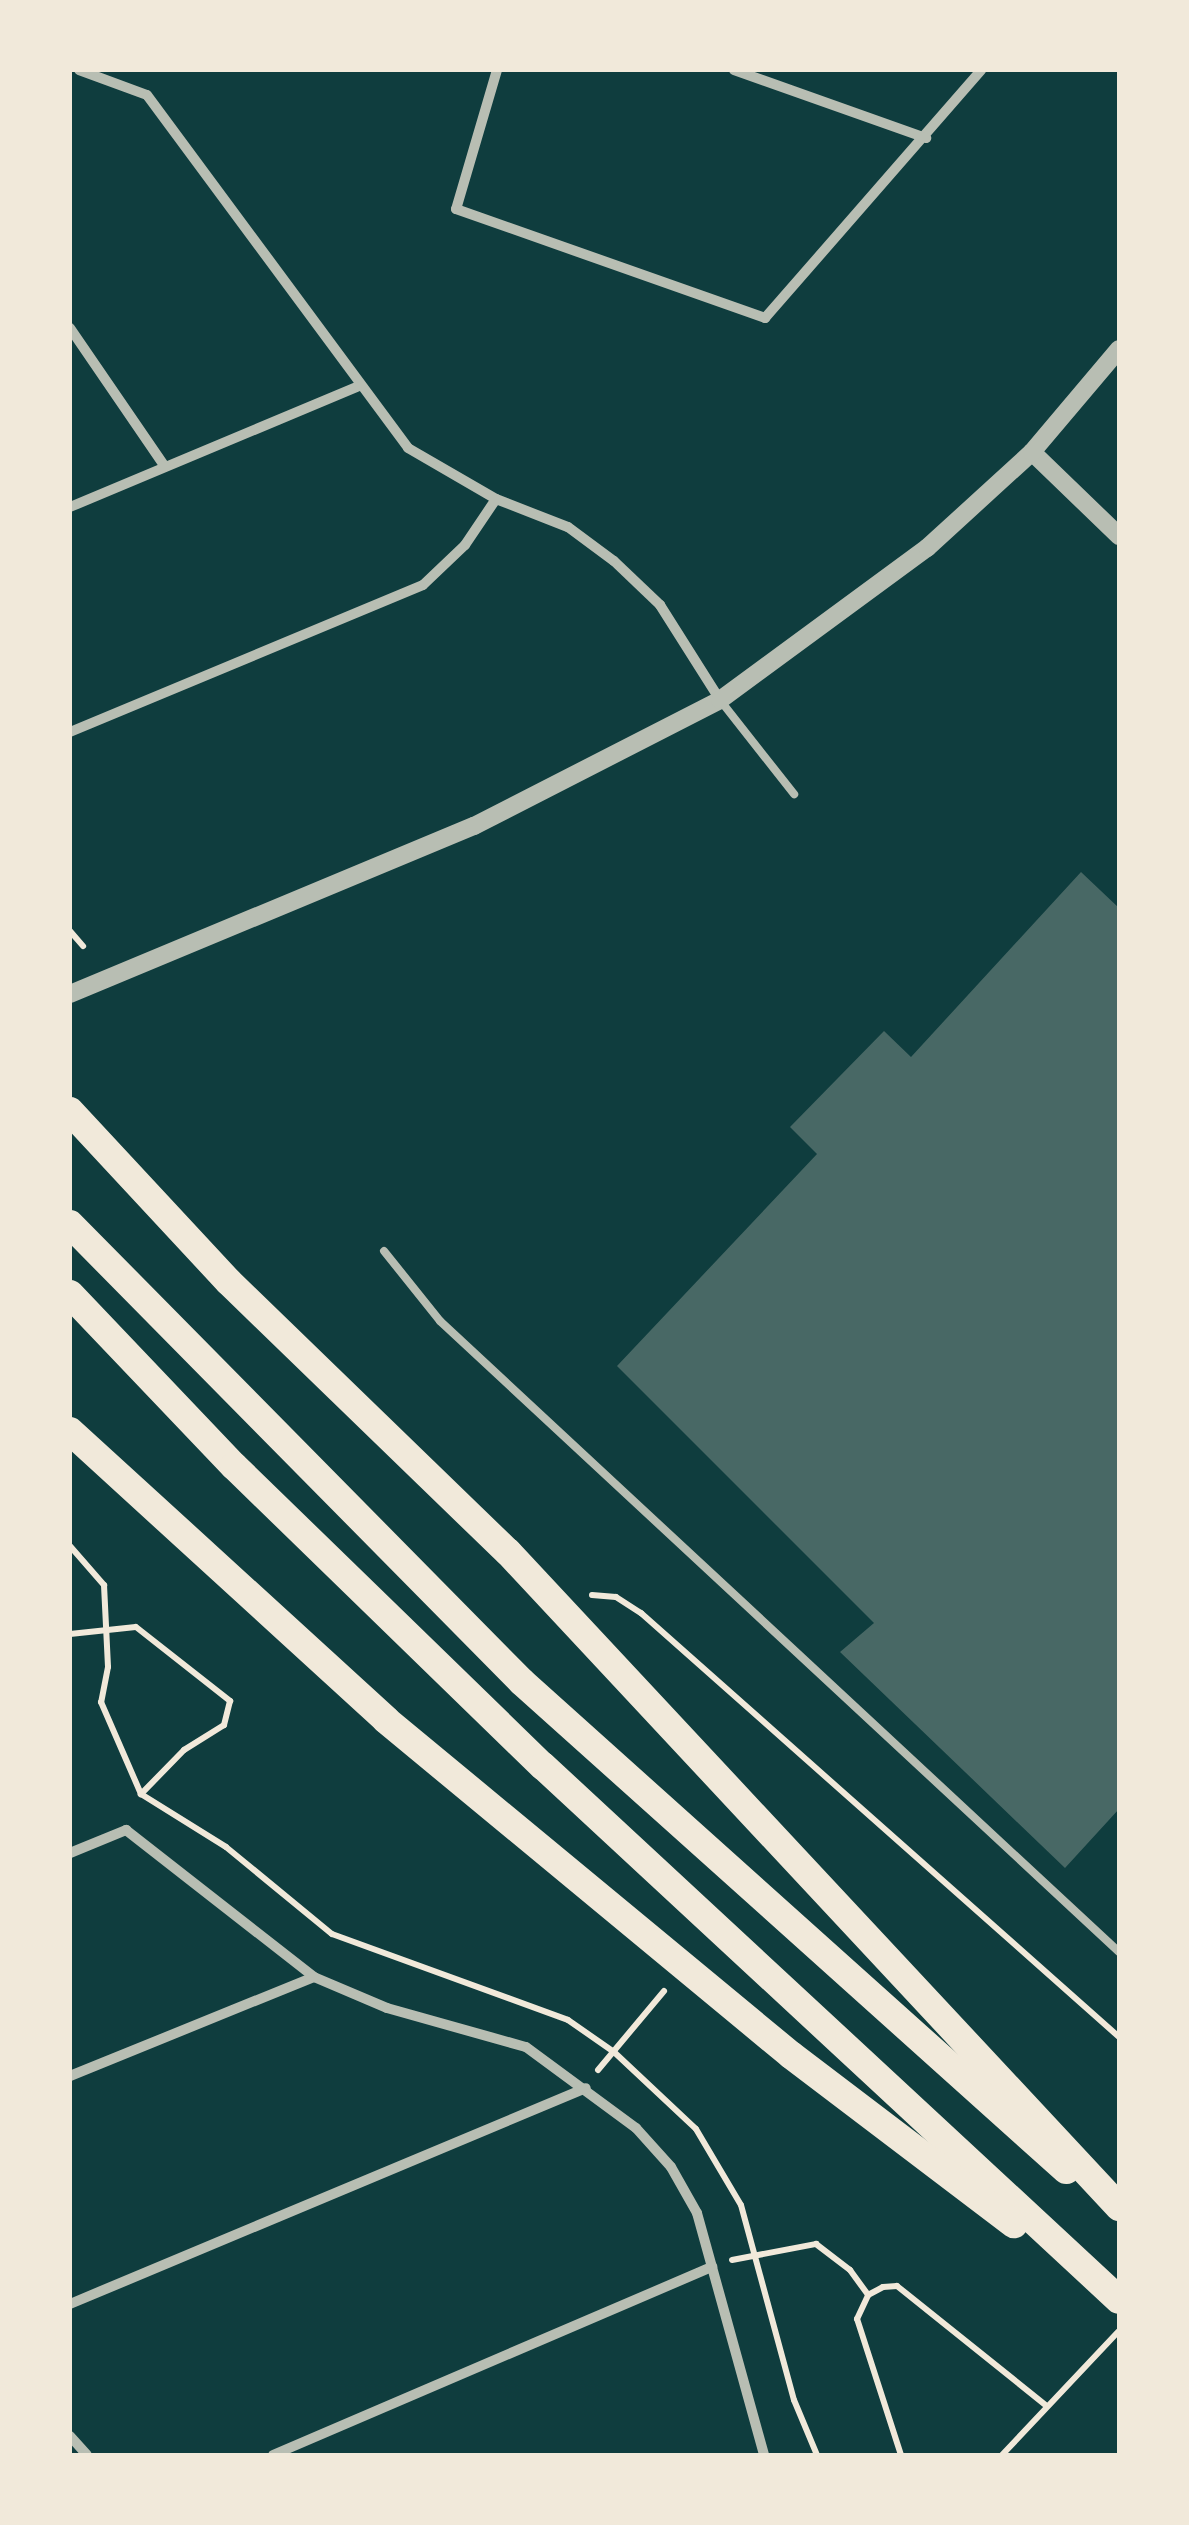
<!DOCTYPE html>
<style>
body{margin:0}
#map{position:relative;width:1189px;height:2525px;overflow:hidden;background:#0f3d3e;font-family:"IBM Plex Serif",serif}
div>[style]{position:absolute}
.building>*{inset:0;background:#486865}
.path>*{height:6px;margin:-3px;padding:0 3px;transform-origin:3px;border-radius:3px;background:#f1e9da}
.service>*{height:8px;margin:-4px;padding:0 4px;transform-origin:4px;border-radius:4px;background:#b8beb3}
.minor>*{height:10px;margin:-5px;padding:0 5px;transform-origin:5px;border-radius:5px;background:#b8beb3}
.tertiary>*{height:18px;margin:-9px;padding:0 9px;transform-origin:9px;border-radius:9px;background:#b8beb3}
.trunk>*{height:28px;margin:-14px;padding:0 14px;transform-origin:14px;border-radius:14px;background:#f1e9da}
span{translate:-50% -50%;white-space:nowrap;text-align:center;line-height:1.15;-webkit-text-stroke:8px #f1e9da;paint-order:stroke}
.frame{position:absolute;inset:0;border:72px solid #f1e9da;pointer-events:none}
</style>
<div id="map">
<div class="building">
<i style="clip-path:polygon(1081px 872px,1119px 908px,1119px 1809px,1065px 1868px,840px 1652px,874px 1623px,617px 1366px,817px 1154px,790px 1127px,884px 1031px,911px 1057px)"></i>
</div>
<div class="path">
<i style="left:70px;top:931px;width:20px;rotate:49deg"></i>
<i style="left:70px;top:1546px;width:52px;rotate:48.9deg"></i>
<i style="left:104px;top:1585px;width:82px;rotate:87.2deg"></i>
<i style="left:108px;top:1667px;width:36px;rotate:101deg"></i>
<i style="left:101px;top:1702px;width:100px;rotate:66.5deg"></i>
<i style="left:141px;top:1794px;width:100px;rotate:31.9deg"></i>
<i style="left:226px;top:1847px;width:137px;rotate:39.4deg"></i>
<i style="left:332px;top:1934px;width:251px;rotate:20deg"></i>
<i style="left:568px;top:2020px;width:56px;rotate:34.8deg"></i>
<i style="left:614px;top:2052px;width:112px;rotate:43.2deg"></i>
<i style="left:696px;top:2129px;width:88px;rotate:59.4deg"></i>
<i style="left:741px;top:2205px;width:202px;rotate:74.8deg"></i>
<i style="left:794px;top:2400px;width:60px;rotate:67.3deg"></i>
<i style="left:592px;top:1595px;width:24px;rotate:5deg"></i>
<i style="left:616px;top:1597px;width:30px;rotate:33deg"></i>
<i style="left:641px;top:1613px;width:639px;rotate:41.57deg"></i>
<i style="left:70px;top:1634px;width:66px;rotate:-6.1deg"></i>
<i style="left:136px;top:1627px;width:120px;rotate:38.2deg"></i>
<i style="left:230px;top:1701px;width:25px;rotate:104deg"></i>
<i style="left:224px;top:1725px;width:47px;rotate:148deg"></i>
<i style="left:184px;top:1750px;width:62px;rotate:134.3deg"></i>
<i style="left:598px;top:2070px;width:103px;rotate:-50.1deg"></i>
<i style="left:732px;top:2260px;width:86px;rotate:-10.8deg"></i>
<i style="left:816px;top:2244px;width:43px;rotate:37.4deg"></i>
<i style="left:850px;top:2270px;width:31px;rotate:54deg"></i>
<i style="left:901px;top:2455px;width:143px;rotate:-107.9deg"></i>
<i style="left:857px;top:2319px;width:26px;rotate:-65deg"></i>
<i style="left:868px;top:2295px;width:17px;rotate:-28deg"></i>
<i style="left:883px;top:2287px;width:14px;rotate:-4deg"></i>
<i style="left:897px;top:2286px;width:192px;rotate:38.7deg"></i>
<i style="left:1002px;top:2455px;width:169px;rotate:-46.7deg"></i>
</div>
<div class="service">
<i style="left:720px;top:700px;width:120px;rotate:51.8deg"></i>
<i style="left:384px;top:1251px;width:90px;rotate:51.3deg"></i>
<i style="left:440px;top:1321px;width:927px;rotate:42.9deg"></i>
</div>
<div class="minor">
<i style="left:79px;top:70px;width:72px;rotate:20.2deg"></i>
<i style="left:147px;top:95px;width:439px;rotate:53.5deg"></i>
<i style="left:408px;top:448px;width:102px;rotate:30.1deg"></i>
<i style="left:496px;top:499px;width:77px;rotate:21.3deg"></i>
<i style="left:568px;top:527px;width:57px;rotate:36.5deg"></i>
<i style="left:614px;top:561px;width:64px;rotate:43.7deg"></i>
<i style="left:660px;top:605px;width:112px;rotate:57.7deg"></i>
<i style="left:497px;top:70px;width:145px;rotate:106.4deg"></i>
<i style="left:456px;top:209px;width:328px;rotate:19.4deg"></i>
<i style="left:765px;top:318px;width:329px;rotate:-48.9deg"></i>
<i style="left:734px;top:70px;width:204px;rotate:19.5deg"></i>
<i style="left:70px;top:328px;width:168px;rotate:55.6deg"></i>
<i style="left:70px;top:507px;width:311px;rotate:-22.7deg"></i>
<i style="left:70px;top:732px;width:382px;rotate:-22.6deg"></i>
<i style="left:423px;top:585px;width:58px;rotate:-43.6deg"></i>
<i style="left:465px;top:545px;width:55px;rotate:-56deg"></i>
<i style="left:70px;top:1853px;width:61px;rotate:-22.3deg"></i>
<i style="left:126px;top:1830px;width:239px;rotate:38deg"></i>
<i style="left:314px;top:1977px;width:79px;rotate:23deg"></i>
<i style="left:387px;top:2008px;width:144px;rotate:15.7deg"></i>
<i style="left:526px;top:2047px;width:137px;rotate:36.4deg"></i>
<i style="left:636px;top:2128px;width:52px;rotate:48.1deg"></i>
<i style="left:671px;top:2167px;width:53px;rotate:60.5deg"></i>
<i style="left:697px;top:2213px;width:251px;rotate:74.5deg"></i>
<i style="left:70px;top:2076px;width:263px;rotate:-22.1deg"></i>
<i style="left:70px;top:2304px;width:559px;rotate:-22.71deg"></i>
<i style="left:70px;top:2436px;width:25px;rotate:48deg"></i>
<i style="left:273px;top:2455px;width:478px;rotate:-23.2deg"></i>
</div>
<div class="tertiary">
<i style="left:1032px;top:452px;width:121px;rotate:44deg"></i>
<i style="left:70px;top:994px;width:438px;rotate:-22.6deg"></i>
<i style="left:474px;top:826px;width:276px;rotate:-27.1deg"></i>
<i style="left:720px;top:700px;width:257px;rotate:-36.3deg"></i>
<i style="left:927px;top:548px;width:142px;rotate:-42.4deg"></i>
<i style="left:1032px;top:452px;width:135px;rotate:-49.8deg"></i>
</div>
<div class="trunk">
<i style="left:70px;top:1111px;width:233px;rotate:47.1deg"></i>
<i style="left:229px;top:1282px;width:388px;rotate:44.1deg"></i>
<i style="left:508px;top:1552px;width:896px;rotate:46.99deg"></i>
<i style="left:70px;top:1224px;width:643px;rotate:45.38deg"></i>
<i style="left:522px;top:1682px;width:731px;rotate:41.89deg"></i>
<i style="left:70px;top:1294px;width:238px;rotate:46.4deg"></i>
<i style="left:234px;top:1466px;width:431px;rotate:44.2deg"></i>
<i style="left:543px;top:1766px;width:785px;rotate:42.83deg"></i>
<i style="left:70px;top:1431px;width:428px;rotate:42.4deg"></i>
<i style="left:386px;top:1720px;width:526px;rotate:39.6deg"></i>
<i style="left:791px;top:2055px;width:280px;rotate:37.2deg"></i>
</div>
<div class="frame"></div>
</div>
